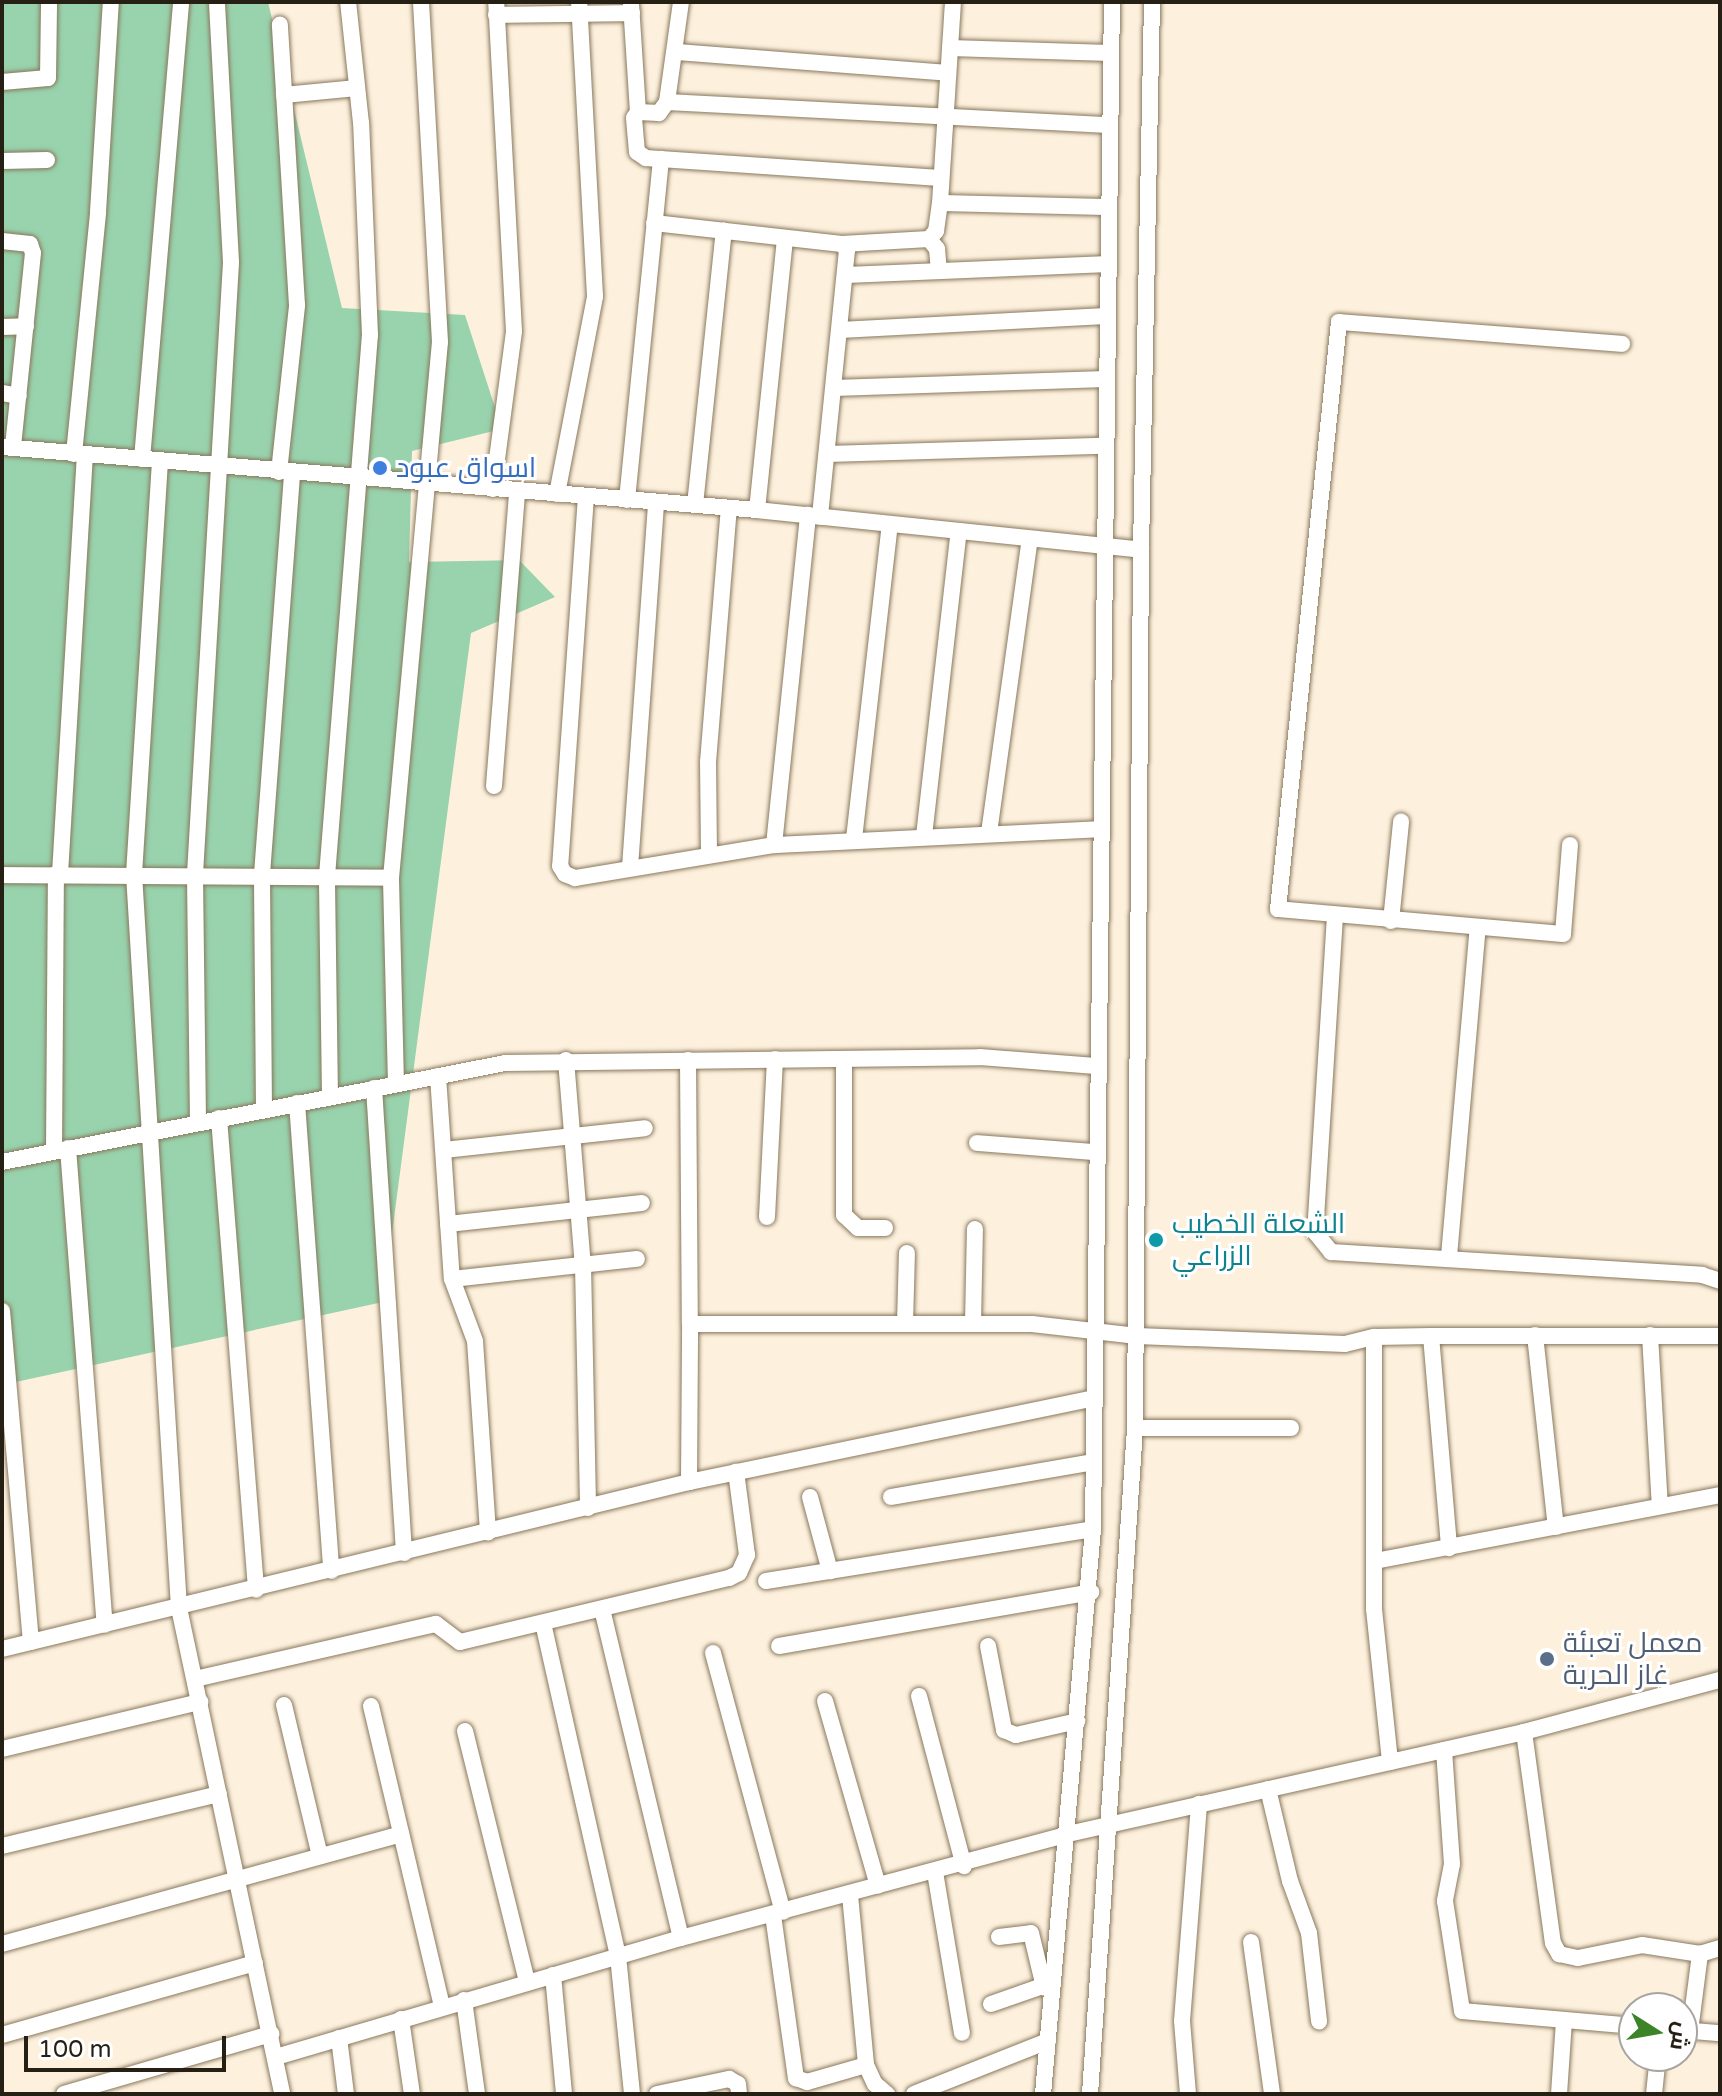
<!DOCTYPE html>
<meta charset="utf-8">
<style>
body{margin:0}
#map{position:relative;width:1722px;height:2096px;overflow:hidden;background:#fdf1de;font-family:"Varela Round",Cairo,sans-serif}
div>[style]{position:absolute}
.green>*{inset:0;background:#98d3ad}
.roads{filter:drop-shadow(0 0 2px #89785c) drop-shadow(0 0 2px #89785c)}
.minor>*{height:16px;margin:-8px;padding:0 8px;transform-origin:8px;border-radius:8px;background:#fff}
.dots>*{width:22px;height:22px;translate:-50% -50%;box-sizing:border-box;border:4px solid #fff;border-radius:50%}
span{translate:-50% -50%;white-space:nowrap;text-align:center;line-height:1.15;-webkit-text-stroke:6px #fff;paint-order:stroke}
.shop-label{font-size:28px;color:#366cbe}
.left{translate:0 -50%;text-align:left}
.culture-label{font-size:28px;color:#0d838f}
.service-label{font-size:28px;color:#4e5e75}
.frame{position:absolute;inset:0;border:4px solid #261f14;pointer-events:none}
.north{position:absolute;left:1618px;top:1992px;width:80px;height:80px;box-sizing:border-box;background:#fff;border:2px solid #a8a5a1;border-radius:50%;rotate:101deg;font-size:22px;font-weight:700;line-height:32px;text-align:center;color:#261f14}
.north::after{content:'';display:block;margin:auto;width:28px;height:36px;background:#3d8429;clip-path:polygon(50% 0,100% 100%,50% 72%,0 100%)}
.scale{position:absolute;left:24px;top:2036px;width:202px;height:36px;box-sizing:border-box;border:4px solid #261f14;border-top:0;padding-left:10px;font-size:24px;line-height:28px;white-space:nowrap;color:#261f14;-webkit-text-stroke:6px #fff;paint-order:stroke}
</style>
<div id="map">
<div class="green">
<i style="clip-path:polygon(2px 2px,268px 2px,342px 308px,465px 315px,502px 429px,412px 451px,409px 562px,519px 560px,555px 597px,471px 633px,383px 1302px,2px 1385px)"></i>
</div>
<div class="roads">
<div class="minor">
<i style="left:681px;top:2px;width:101px;rotate:98deg"></i>
<i style="left:667px;top:102px;width:14px;rotate:126deg"></i>
<i style="left:659px;top:113px;width:21px;rotate:-177deg"></i>
<i style="left:638px;top:112px;width:7px;rotate:124deg"></i>
<i style="left:634px;top:118px;width:34px;rotate:85deg"></i>
<i style="left:637px;top:152px;width:11px;rotate:34deg"></i>
<i style="left:646px;top:158px;width:294px;rotate:3.9deg"></i>
<i style="left:953px;top:2px;width:201px;rotate:93.7deg"></i>
<i style="left:940px;top:203px;width:167px;rotate:1.4deg"></i>
<i style="left:631px;top:4px;width:108px;rotate:86.3deg"></i>
<i style="left:496px;top:15px;width:136px;rotate:-0.8deg"></i>
<i style="left:950px;top:48px;width:160px;rotate:1.8deg"></i>
<i style="left:677px;top:52px;width:272px;rotate:4.4deg"></i>
<i style="left:2px;top:82px;width:46px;rotate:-5deg"></i>
<i style="left:48px;top:78px;width:76px;rotate:-89.2deg"></i>
<i style="left:284px;top:95px;width:73px;rotate:-5.5deg"></i>
<i style="left:667px;top:102px;width:442px;rotate:3deg"></i>
<i style="left:2px;top:161px;width:45px;rotate:-1.3deg"></i>
<i style="left:654px;top:223px;width:189px;rotate:6.4deg"></i>
<i style="left:842px;top:244px;width:8px;rotate:50deg"></i>
<i style="left:847px;top:250px;width:268px;rotate:95.8deg"></i>
<i style="left:929px;top:239px;width:13px;rotate:51deg"></i>
<i style="left:937px;top:249px;width:22px;rotate:85deg"></i>
<i style="left:2px;top:241px;width:28px;rotate:6deg"></i>
<i style="left:30px;top:244px;width:9px;rotate:72deg"></i>
<i style="left:33px;top:253px;width:196px;rotate:95.9deg"></i>
<i style="left:842px;top:244px;width:87px;rotate:-3.3deg"></i>
<i style="left:929px;top:239px;width:11px;rotate:-49deg"></i>
<i style="left:936px;top:231px;width:28px;rotate:-82deg"></i>
<i style="left:846px;top:275px;width:263px;rotate:-2.4deg"></i>
<i style="left:2px;top:327px;width:24px;rotate:-2deg"></i>
<i style="left:840px;top:330px;width:266px;rotate:-3deg"></i>
<i style="left:834px;top:388px;width:271px;rotate:-1.9deg"></i>
<i style="left:2px;top:393px;width:17px;rotate:10deg"></i>
<i style="left:2px;top:447px;width:758px;rotate:4.77deg"></i>
<i style="left:757px;top:510px;width:386px;rotate:5.9deg"></i>
<i style="left:74px;top:454px;width:243px;rotate:-84.3deg"></i>
<i style="left:98px;top:212px;width:210px;rotate:-86.5deg"></i>
<i style="left:827px;top:454px;width:276px;rotate:-1.7deg"></i>
<i style="left:142px;top:459px;width:459px;rotate:-85.1deg"></i>
<i style="left:160px;top:461px;width:414px;rotate:93.6deg"></i>
<i style="left:134px;top:874px;width:735px;rotate:86.49deg"></i>
<i style="left:179px;top:1608px;width:497px;rotate:78deg"></i>
<i style="left:279px;top:472px;width:168px;rotate:-83.8deg"></i>
<i style="left:297px;top:305px;width:281px;rotate:-93.5deg"></i>
<i style="left:493px;top:489px;width:159px;rotate:-82.4deg"></i>
<i style="left:514px;top:331px;width:329px;rotate:-93.1deg"></i>
<i style="left:557px;top:494px;width:202px;rotate:-79.1deg"></i>
<i style="left:595px;top:296px;width:294px;rotate:-93.1deg"></i>
<i style="left:586px;top:496px;width:371px;rotate:94deg"></i>
<i style="left:560px;top:866px;width:9px;rotate:58deg"></i>
<i style="left:565px;top:874px;width:11px;rotate:22deg"></i>
<i style="left:575px;top:878px;width:202px;rotate:-9.4deg"></i>
<i style="left:774px;top:845px;width:327px;rotate:-2.8deg"></i>
<i style="left:627px;top:500px;width:343px;rotate:-84.3deg"></i>
<i style="left:695px;top:505px;width:276px;rotate:-84deg"></i>
<i style="left:757px;top:510px;width:273px;rotate:-84.1deg"></i>
<i style="left:494px;top:786px;width:296px;rotate:-85.5deg"></i>
<i style="left:989px;top:833px;width:297px;rotate:-82.1deg"></i>
<i style="left:924px;top:836px;width:307px;rotate:-83.5deg"></i>
<i style="left:854px;top:839px;width:317px;rotate:-83.5deg"></i>
<i style="left:774px;top:845px;width:332px;rotate:-84.1deg"></i>
<i style="left:1570px;top:845px;width:89px;rotate:94.5deg"></i>
<i style="left:1563px;top:934px;width:286px;rotate:-175deg"></i>
<i style="left:1278px;top:909px;width:590px;rotate:-84.07deg"></i>
<i style="left:1339px;top:322px;width:284px;rotate:4.4deg"></i>
<i style="left:709px;top:855px;width:93px;rotate:-90.6deg"></i>
<i style="left:708px;top:762px;width:255px;rotate:-85.3deg"></i>
<i style="left:630px;top:867px;width:366px;rotate:-85.9deg"></i>
<i style="left:60px;top:874px;width:420px;rotate:-86.6deg"></i>
<i style="left:2px;top:875px;width:389px;rotate:0.4deg"></i>
<i style="left:1335px;top:916px;width:317px;rotate:93.6deg"></i>
<i style="left:1315px;top:1232px;width:26px;rotate:51deg"></i>
<i style="left:1331px;top:1252px;width:372px;rotate:3.5deg"></i>
<i style="left:1702px;top:1275px;width:19px;rotate:18deg"></i>
<i style="left:1391px;top:921px;width:100px;rotate:-84.2deg"></i>
<i style="left:844px;top:1059px;width:156px;rotate:90deg"></i>
<i style="left:844px;top:1215px;width:19px;rotate:43deg"></i>
<i style="left:858px;top:1228px;width:27px"></i>
<i style="left:566px;top:1060px;width:206px;rotate:85.3deg"></i>
<i style="left:583px;top:1265px;width:243px;rotate:88.8deg"></i>
<i style="left:688px;top:1060px;width:264px;rotate:89.6deg"></i>
<i style="left:438px;top:1076px;width:203px;rotate:86.1deg"></i>
<i style="left:452px;top:1279px;width:66px;rotate:69.6deg"></i>
<i style="left:475px;top:1341px;width:192px;rotate:86.1deg"></i>
<i style="left:396px;top:1084px;width:206px;rotate:-91.4deg"></i>
<i style="left:391px;top:878px;width:538px;rotate:-84.78deg"></i>
<i style="left:440px;top:342px;width:341px;rotate:-93.2deg"></i>
<i style="left:374px;top:1088px;width:466px;rotate:86.3deg"></i>
<i style="left:330px;top:1097px;width:221px;rotate:-90.8deg"></i>
<i style="left:327px;top:876px;width:543px;rotate:-85.46deg"></i>
<i style="left:370px;top:335px;width:212px;rotate:-92.4deg"></i>
<i style="left:361px;top:123px;width:122px;rotate:-96.1deg"></i>
<i style="left:297px;top:1103px;width:469px;rotate:85.8deg"></i>
<i style="left:264px;top:1109px;width:235px;rotate:-90.5deg"></i>
<i style="left:262px;top:874px;width:402px;rotate:-85.7deg"></i>
<i style="left:219px;top:1118px;width:473px;rotate:85.5deg"></i>
<i style="left:198px;top:1122px;width:248px;rotate:-90.7deg"></i>
<i style="left:195px;top:874px;width:613px;rotate:-86.63deg"></i>
<i style="left:231px;top:262px;width:260px;rotate:-93.1deg"></i>
<i style="left:977px;top:1143px;width:118px;rotate:4.4deg"></i>
<i style="left:68px;top:1148px;width:478px;rotate:85.6deg"></i>
<i style="left:444px;top:1150px;width:202px;rotate:-6.2deg"></i>
<i style="left:54px;top:1151px;width:277px;rotate:-89.6deg"></i>
<i style="left:2px;top:1162px;width:513px;rotate:-11.13deg"></i>
<i style="left:505px;top:1063px;width:475px;rotate:-0.7deg"></i>
<i style="left:980px;top:1057px;width:116px;rotate:4.4deg"></i>
<i style="left:767px;top:1217px;width:158px;rotate:-87.1deg"></i>
<i style="left:448px;top:1224px;width:195px;rotate:-6.2deg"></i>
<i style="left:1449px;top:1256px;width:330px;rotate:-85deg"></i>
<i style="left:452px;top:1279px;width:186px;rotate:-6.2deg"></i>
<i style="left:2px;top:1311px;width:332px;rotate:85deg"></i>
<i style="left:905px;top:1323px;width:70px;rotate:-88.4deg"></i>
<i style="left:973px;top:1323px;width:94px;rotate:-88.8deg"></i>
<i style="left:1535px;top:1335px;width:193px;rotate:83.8deg"></i>
<i style="left:1650px;top:1335px;width:171px;rotate:86.7deg"></i>
<i style="left:1431px;top:1336px;width:213px;rotate:85.1deg"></i>
<i style="left:1374px;top:1337px;width:272px;rotate:90deg"></i>
<i style="left:1374px;top:1609px;width:154px;rotate:84deg"></i>
<i style="left:1135px;top:1428px;width:156px"></i>
<i style="left:689px;top:1482px;width:158px;rotate:-89.6deg"></i>
<i style="left:690px;top:1324px;width:342px"></i>
<i style="left:1032px;top:1324px;width:106px;rotate:6.5deg"></i>
<i style="left:1137px;top:1336px;width:208px;rotate:2.2deg"></i>
<i style="left:1345px;top:1344px;width:30px;rotate:-14deg"></i>
<i style="left:1374px;top:1337px;width:57px;rotate:-1deg"></i>
<i style="left:1431px;top:1336px;width:289px"></i>
<i style="left:810px;top:1497px;width:77px;rotate:74.9deg"></i>
<i style="left:891px;top:1497px;width:205px;rotate:-9.8deg"></i>
<i style="left:1375px;top:1561px;width:351px;rotate:-10.8deg"></i>
<i style="left:766px;top:1581px;width:331px;rotate:-9deg"></i>
<i style="left:602px;top:1609px;width:338px;rotate:76.5deg"></i>
<i style="left:543px;top:1623px;width:341px;rotate:77.3deg"></i>
<i style="left:618px;top:1956px;width:139px;rotate:84.2deg"></i>
<i style="left:779px;top:1646px;width:317px;rotate:-9.8deg"></i>
<i style="left:988px;top:1646px;width:86px;rotate:79.2deg"></i>
<i style="left:1004px;top:1730px;width:13px;rotate:23deg"></i>
<i style="left:1016px;top:1735px;width:63px;rotate:-12.9deg"></i>
<i style="left:2px;top:1649px;width:707px;rotate:-13.66deg"></i>
<i style="left:689px;top:1482px;width:413px;rotate:-11.7deg"></i>
<i style="left:713px;top:1653px;width:268px;rotate:74.9deg"></i>
<i style="left:195px;top:1679px;width:247px;rotate:-12.9deg"></i>
<i style="left:436px;top:1624px;width:30px;rotate:37deg"></i>
<i style="left:460px;top:1642px;width:277px;rotate:-13.4deg"></i>
<i style="left:729px;top:1578px;width:11px;rotate:-27deg"></i>
<i style="left:739px;top:1573px;width:20px;rotate:-66deg"></i>
<i style="left:747px;top:1555px;width:84px;rotate:-97.5deg"></i>
<i style="left:919px;top:1696px;width:176px;rotate:75.2deg"></i>
<i style="left:825px;top:1701px;width:192px;rotate:74deg"></i>
<i style="left:284px;top:1705px;width:155px;rotate:76.6deg"></i>
<i style="left:371px;top:1706px;width:309px;rotate:76.7deg"></i>
<i style="left:465px;top:1731px;width:259px;rotate:76.1deg"></i>
<i style="left:1524px;top:1732px;width:213px;rotate:82.2deg"></i>
<i style="left:1553px;top:1943px;width:13px;rotate:61deg"></i>
<i style="left:1559px;top:1954px;width:19px;rotate:12deg"></i>
<i style="left:1578px;top:1958px;width:65px;rotate:-11.5deg"></i>
<i style="left:1642px;top:1945px;width:59px;rotate:8.8deg"></i>
<i style="left:1700px;top:1954px;width:21px;rotate:-17deg"></i>
<i style="left:2px;top:1749px;width:204px;rotate:-13.4deg"></i>
<i style="left:1444px;top:1750px;width:114px;rotate:86deg"></i>
<i style="left:1452px;top:1864px;width:38px;rotate:101deg"></i>
<i style="left:1445px;top:1901px;width:111px;rotate:81.2deg"></i>
<i style="left:1462px;top:2011px;width:173px;rotate:5deg"></i>
<i style="left:1268px;top:1789px;width:95px;rotate:76.6deg"></i>
<i style="left:1290px;top:1881px;width:55px;rotate:69.9deg"></i>
<i style="left:1309px;top:1933px;width:89px;rotate:83.5deg"></i>
<i style="left:2px;top:1846px;width:223px;rotate:-13.5deg"></i>
<i style="left:935px;top:1872px;width:163px;rotate:80.5deg"></i>
<i style="left:850px;top:1895px;width:171px;rotate:84.6deg"></i>
<i style="left:866px;top:2065px;width:21px;rotate:65deg"></i>
<i style="left:875px;top:2084px;width:16px;rotate:40deg"></i>
<i style="left:773px;top:1915px;width:165px;rotate:82deg"></i>
<i style="left:796px;top:2078px;width:12px;rotate:20deg"></i>
<i style="left:807px;top:2082px;width:61px;rotate:-16.1deg"></i>
<i style="left:999px;top:1937px;width:32px;rotate:-7deg"></i>
<i style="left:1031px;top:1933px;width:56px;rotate:76.5deg"></i>
<i style="left:1251px;top:1942px;width:153px;rotate:82.1deg"></i>
<i style="left:2px;top:1944px;width:414px;rotate:-15.4deg"></i>
<i style="left:553px;top:1975px;width:120px;rotate:84.7deg"></i>
<i style="left:464px;top:2000px;width:95px;rotate:82.1deg"></i>
<i style="left:991px;top:2004px;width:64px;rotate:-19.3deg"></i>
<i style="left:401px;top:2019px;width:76px;rotate:81.7deg"></i>
<i style="left:1682px;top:2030px;width:38px;rotate:5deg"></i>
<i style="left:1690px;top:2031px;width:78px;rotate:-82.6deg"></i>
<i style="left:2px;top:2035px;width:263px;rotate:-15.9deg"></i>
<i style="left:339px;top:2038px;width:56px;rotate:82.9deg"></i>
<i style="left:276px;top:2057px;width:422px;rotate:-16.4deg"></i>
<i style="left:681px;top:1938px;width:401px;rotate:-15deg"></i>
<i style="left:1068px;top:1834px;width:467px;rotate:-12.6deg"></i>
<i style="left:1524px;top:1732px;width:203px;rotate:-14.9deg"></i>
<i style="left:64px;top:2094px;width:216px;rotate:-16.2deg"></i>
<i style="left:657px;top:2094px;width:74px;rotate:-11.8deg"></i>
<i style="left:729px;top:2079px;width:10px;rotate:29deg"></i>
<i style="left:738px;top:2084px;width:10px;rotate:84deg"></i>
<i style="left:914px;top:2094px;width:144px;rotate:-21.6deg"></i>
<i style="left:1043px;top:2094px;width:567px;rotate:-84.94deg"></i>
<i style="left:1093px;top:1529px;width:1527px;rotate:-89.29deg"></i>
<i style="left:1090px;top:2094px;width:668px;rotate:-86.13deg"></i>
<i style="left:1135px;top:1428px;width:878px;rotate:-89.61deg"></i>
<i style="left:1141px;top:550px;width:548px;rotate:-88.85deg"></i>
<i style="left:1188px;top:2094px;width:73px;rotate:-94.7deg"></i>
<i style="left:1182px;top:2021px;width:218px;rotate:-85.5deg"></i>
<i style="left:1559px;top:2094px;width:74px;rotate:-86.1deg"></i>
<i style="left:1654px;top:2094px;width:38px;rotate:-84deg"></i>
</div>
</div>
<div class="dots">
<i style="left:380px;top:468px;background:#3f7fe0"></i>
<i style="left:1156px;top:1240px;background:#0f9aa8"></i>
<i style="left:1547px;top:1659px;background:#5c6f8a"></i>
</div>
<div class="shop-label">
<span class="left" style="left:396px;top:468px">اسواق عبود</span>
</div>
<div class="culture-label">
<span class="left" style="left:1172px;top:1240px">الشعلة الخطيب<br>الزراعي</span>
</div>
<div class="service-label">
<span class="left" style="left:1563px;top:1659px">معمل تعبئة<br>غاز الحرية</span>
</div>
<div class="frame"></div>
<div class="north">ش</div>
<div class="scale">100 m</div>
</div>
